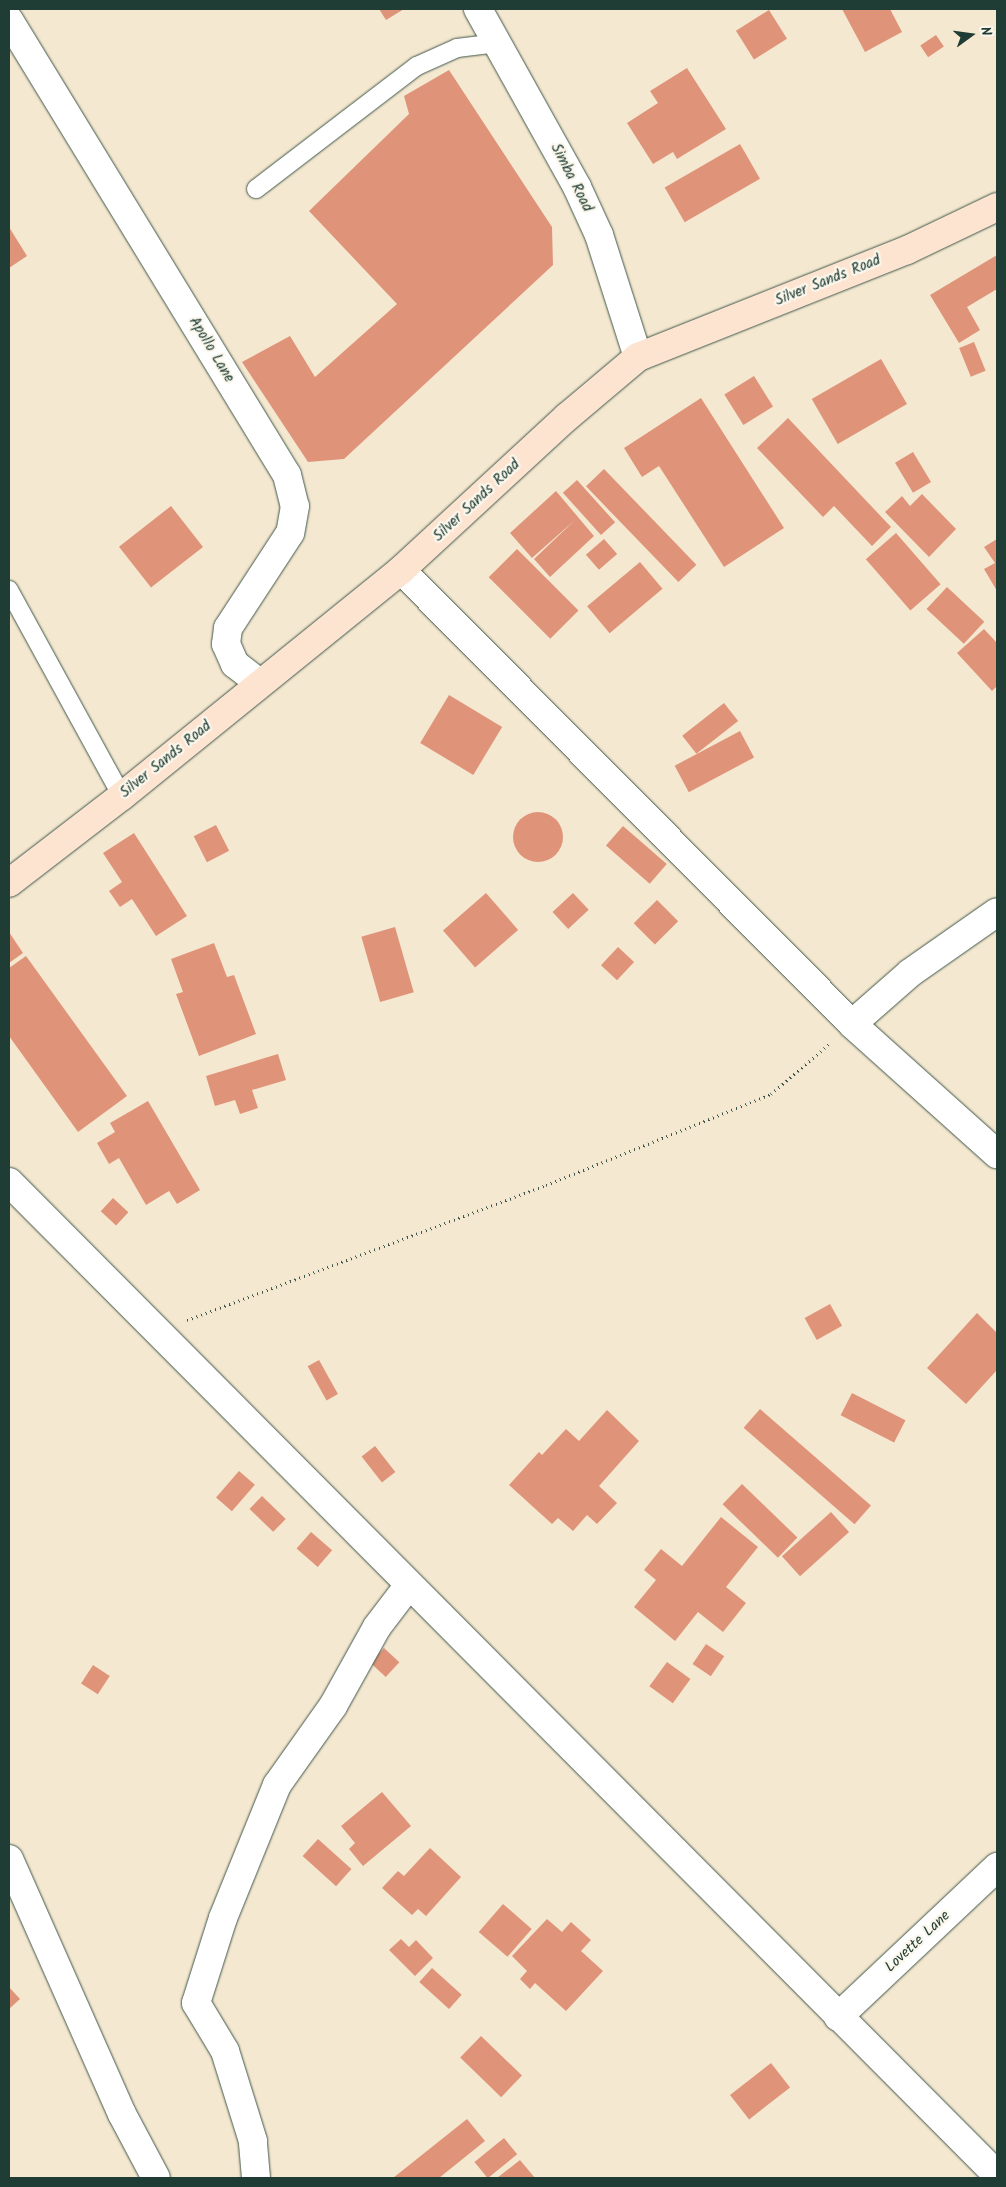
<!DOCTYPE html>
<style>
body{margin:0}
#map{position:relative;width:1006px;height:2187px;overflow:hidden;background:#f5e8d0;font-family:Kalam,sans-serif}
div>[style]{position:absolute}
.building>*{inset:0;background:#df947a;transform-origin:0 0}
.round{border-radius:50%}
.path>*{height:3px;margin-top:-1.5px;transform-origin:0;background:repeating-linear-gradient(90deg,#3f574b 0 1px,transparent 0 5px)}
.roads{filter:drop-shadow(0 0 1px #3f574b) drop-shadow(0 0 1px #3f574b)}
.lane>*{height:18px;margin:-9px;padding:0 9px;transform-origin:9px;border-radius:9px;background:#fff}
.street>*{height:28px;margin:-14px;padding:0 14px;transform-origin:14px;border-radius:14px;background:#fff}
.secondary>*{height:28px;margin:-14px;padding:0 14px;transform-origin:14px;border-radius:14px;background:#fde4d1}
span{translate:-50% -50%;white-space:nowrap;text-align:center;line-height:1.15;-webkit-text-stroke:4.5px #fbf7ec;paint-order:stroke}
.street-label{font-size:15px;color:#1f3d34}
.frame{position:absolute;inset:0;border:10px solid #1f3d34;pointer-events:none}
.north{position:absolute;left:946px;top:10px;width:50px;height:50px;-webkit-text-stroke:4px #fbf7ec;paint-order:stroke;rotate:76deg;font-size:14px;font-weight:700;line-height:20px;text-align:center;color:#1f3d34}
.north::after{content:'';display:block;margin:auto;width:18px;height:22px;background:#1f3d34;clip-path:polygon(50% 0,100% 100%,50% 72%,0 100%)}
</style>
<div id="map">
<div class="building">
<i style="clip-path:polygon(379px 9px,404px 9px,386px 20px)"></i>
<i style="clip-path:polygon(842px 9px,890px 9px,902px 32px,865px 52px)"></i>
<i style="left:769px;top:10px;width:34px;height:39px;rotate:58deg"></i>
<i style="left:936px;top:35px;width:14px;height:19px;rotate:56deg"></i>
<i style="clip-path:polygon(687px 68px,726px 129px,677px 159px,673px 152px,653px 164px,627px 123px,658px 103px,650px 91px)"></i>
<i style="clip-path:polygon(449px 70px,552px 227px,553px 265px,344px 459px,308px 462px,242px 362px,290px 336px,315px 377px,397px 304px,309px 211px,409px 114px,404px 96px)"></i>
<i style="left:740px;top:144px;width:40px;height:87px;rotate:60deg"></i>
<i style="clip-path:polygon(9px 227px,27px 256px,9px 268px)"></i>
<i style="clip-path:polygon(997px 255px,997px 289px,967px 307px,980px 330px,959px 343px,930px 295px)"></i>
<i style="left:974px;top:342px;width:31px;height:16px;rotate:68deg"></i>
<i style="left:881px;top:359px;width:52px;height:80px;rotate:60deg"></i>
<i style="left:754px;top:376px;width:36px;height:35px;rotate:58deg"></i>
<i style="clip-path:polygon(701px 398px,784px 528px,724px 567px,659px 466px,642px 477px,624px 448px)"></i>
<i style="clip-path:polygon(788px 418px,891px 527px,872px 546px,834px 506px,823px 517px,757px 448px)"></i>
<i style="left:913px;top:452px;width:35px;height:21px;rotate:59deg"></i>
<i style="left:604px;top:469px;width:133px;height:25px;rotate:46deg"></i>
<i style="left:577px;top:480px;width:57px;height:19px;rotate:48deg"></i>
<i style="clip-path:polygon(556px 491px,594px 536px,550px 577px,534px 559px,575px 520px,532px 558px,510px 533px)"></i>
<i style="clip-path:polygon(922px 494px,956px 529px,929px 557px,885px 512px,902px 496px,910px 506px)"></i>
<i style="left:171px;top:506px;width:52px;height:66px;rotate:52deg"></i>
<i style="left:896px;top:533px;width:68px;height:40px;rotate:49deg"></i>
<i style="left:604px;top:539px;width:20px;height:24px;rotate:49deg"></i>
<i style="clip-path:polygon(997px 539px,997px 591px,984px 569px,995px 563px,984px 547px)"></i>
<i style="left:517px;top:549px;width:87px;height:40px;rotate:45deg"></i>
<i style="left:640px;top:562px;width:35px;height:69px;rotate:50deg"></i>
<i style="left:947px;top:587px;width:51px;height:30px;rotate:43deg"></i>
<i style="clip-path:polygon(984px 629px,997px 643px,997px 686px,992px 691px,957px 653px)"></i>
<i style="left:449px;top:695px;width:62px;height:56px;rotate:31deg"></i>
<i style="left:724px;top:703px;width:23px;height:53px;rotate:52deg"></i>
<i style="left:740px;top:731px;width:30px;height:74px;rotate:62deg"></i>
<i class="round" style="left:513px;top:812px;width:50px;height:50px"></i>
<i style="left:216px;top:825px;width:29px;height:25px;rotate:63deg"></i>
<i style="left:623px;top:826px;width:58px;height:26px;rotate:41deg"></i>
<i style="clip-path:polygon(134px 833px,187px 916px,156px 936px,132px 899px,120px 907px,109px 891px,122px 882px,103px 853px)"></i>
<i style="left:486px;top:893px;width:49px;height:57px;rotate:49deg"></i>
<i style="left:573px;top:893px;width:23px;height:28px;rotate:47deg"></i>
<i style="left:657px;top:900px;width:30px;height:33px;rotate:45deg"></i>
<i style="left:395px;top:927px;width:68px;height:35px;rotate:74deg"></i>
<i style="clip-path:polygon(9px 932px,23px 953px,9px 963px)"></i>
<i style="clip-path:polygon(214px 943px,227px 977px,234px 975px,256px 1034px,199px 1056px,176px 994px,183px 992px,171px 959px)"></i>
<i style="left:618px;top:947px;width:22px;height:25px;rotate:43deg"></i>
<i style="clip-path:polygon(26px 956px,127px 1096px,78px 1132px,9px 1036px,9px 968px)"></i>
<i style="clip-path:polygon(278px 1054px,286px 1080px,252px 1090px,258px 1108px,240px 1114px,235px 1100px,215px 1106px,206px 1076px)"></i>
<i style="clip-path:polygon(148px 1101px,200px 1190px,177px 1204px,169px 1191px,146px 1205px,119px 1158px,109px 1164px,97px 1143px,115px 1132px,110px 1123px)"></i>
<i style="left:113px;top:1198px;width:21px;height:18px;rotate:43deg"></i>
<i style="left:830px;top:1304px;width:25px;height:29px;rotate:61deg"></i>
<i style="clip-path:polygon(977px 1313px,997px 1333px,997px 1370px,966px 1404px,927px 1368px)"></i>
<i style="left:319px;top:1360px;width:39px;height:13px;rotate:61deg"></i>
<i style="left:852px;top:1393px;width:60px;height:25px;rotate:27deg"></i>
<i style="left:760px;top:1409px;width:147px;height:25px;rotate:41deg"></i>
<i style="clip-path:polygon(607px 1410px,639px 1441px,599px 1486px,617px 1503px,597px 1524px,587px 1515px,573px 1531px,558px 1518px,552px 1524px,509px 1485px,539px 1452px,542px 1455px,566px 1429px,579px 1441px)"></i>
<i style="left:375px;top:1446px;width:33px;height:17px;rotate:52deg"></i>
<i style="left:239px;top:1471px;width:21px;height:35px;rotate:41deg"></i>
<i style="left:742px;top:1484px;width:77px;height:28px;rotate:44deg"></i>
<i style="left:262px;top:1496px;width:33px;height:18px;rotate:44deg"></i>
<i style="left:831px;top:1512px;width:27px;height:66px;rotate:48deg"></i>
<i style="clip-path:polygon(721px 1517px,758px 1547px,726px 1587px,746px 1603px,723px 1632px,698px 1612px,675px 1641px,634px 1607px,656px 1580px,644px 1570px,661px 1549px,682px 1566px)"></i>
<i style="left:311px;top:1532px;width:28px;height:22px;rotate:41deg"></i>
<i style="left:706px;top:1644px;width:22px;height:24px;rotate:34deg"></i>
<i style="left:384px;top:1648px;width:21px;height:20px;rotate:43deg"></i>
<i style="left:667px;top:1662px;width:29px;height:30px;rotate:36deg"></i>
<i style="left:93px;top:1665px;width:20px;height:22px;rotate:33deg"></i>
<i style="clip-path:polygon(382px 1792px,411px 1826px,363px 1866px,349px 1849px,355px 1843px,341px 1826px)"></i>
<i style="left:318px;top:1839px;width:45px;height:23px;rotate:42deg"></i>
<i style="clip-path:polygon(430px 1848px,461px 1877px,426px 1916px,418px 1909px,412px 1915px,382px 1888px,398px 1871px,404px 1876px)"></i>
<i style="left:503px;top:1904px;width:38px;height:37px;rotate:41deg"></i>
<i style="clip-path:polygon(547px 1919px,562px 1932px,571px 1922px,591px 1940px,581px 1951px,603px 1971px,566px 2011px,535px 1983px,530px 1989px,520px 1979px,527px 1971px,512px 1956px)"></i>
<i style="clip-path:polygon(401px 1939px,409px 1947px,416px 1940px,433px 1958px,415px 1976px,389px 1950px)"></i>
<i style="left:432px;top:1968px;width:40px;height:19px;rotate:42deg"></i>
<i style="clip-path:polygon(9px 1987px,20px 1999px,9px 2009px)"></i>
<i style="left:481px;top:2036px;width:57px;height:30px;rotate:44deg"></i>
<i style="left:771px;top:2063px;width:31px;height:52px;rotate:52deg"></i>
<i style="clip-path:polygon(467px 2119px,485px 2141px,439px 2178px,393px 2178px)"></i>
<i style="left:504px;top:2138px;width:21px;height:38px;rotate:51deg"></i>
<i style="clip-path:polygon(520px 2160px,535px 2178px,497px 2178px)"></i>
</div>
<div class="path">
<i style="left:187px;top:1320px;width:384px;rotate:-20.6deg"></i>
<i style="left:546px;top:1185px;width:243px;rotate:-22deg"></i>
<i style="left:771px;top:1094px;width:78px;rotate:-40.8deg"></i>
</div>
<div class="roads">
<div class="lane">
<i style="left:256px;top:189px;width:203px;rotate:-37.4deg"></i>
<i style="left:417px;top:66px;width:44px;rotate:-24.2deg"></i>
<i style="left:457px;top:48px;width:41px;rotate:-7deg"></i>
<i style="left:9px;top:590px;width:235px;rotate:61.3deg"></i>
</div>
<div class="street">
<i style="left:478px;top:9px;width:204px;rotate:60.9deg"></i>
<i style="left:577px;top:187px;width:53px;rotate:65.4deg"></i>
<i style="left:599px;top:235px;width:128px;rotate:72.3deg"></i>
<i style="left:9px;top:20px;width:533px;rotate:58.58deg"></i>
<i style="left:287px;top:475px;width:32px;rotate:76deg"></i>
<i style="left:295px;top:506px;width:27px;rotate:100deg"></i>
<i style="left:290px;top:533px;width:113px;rotate:123.1deg"></i>
<i style="left:228px;top:628px;width:16px;rotate:97deg"></i>
<i style="left:226px;top:644px;width:22px;rotate:66deg"></i>
<i style="left:235px;top:664px;width:31px;rotate:38deg"></i>
<i style="left:401px;top:570px;width:640px;rotate:45.19deg"></i>
<i style="left:852px;top:1024px;width:195px;rotate:41.9deg"></i>
<i style="left:852px;top:1024px;width:77px;rotate:-41.3deg"></i>
<i style="left:910px;top:973px;width:106px;rotate:-35deg"></i>
<i style="left:9px;top:1182px;width:1401px;rotate:45.14deg"></i>
<i style="left:9px;top:1859px;width:279px;rotate:66.1deg"></i>
<i style="left:122px;top:2114px;width:72px;rotate:62deg"></i>
<i style="left:838px;top:2017px;width:219px;rotate:-43.3deg"></i>
<i style="left:256px;top:2178px;width:37px;rotate:-95deg"></i>
<i style="left:253px;top:2141px;width:94px;rotate:-107.3deg"></i>
<i style="left:225px;top:2051px;width:56px;rotate:-121.1deg"></i>
<i style="left:196px;top:2003px;width:89px;rotate:-72.4deg"></i>
<i style="left:223px;top:1918px;width:144px;rotate:-67.9deg"></i>
<i style="left:277px;top:1785px;width:97px;rotate:-54.7deg"></i>
<i style="left:333px;top:1706px;width:90px;rotate:-60.9deg"></i>
<i style="left:377px;top:1627px;width:53px;rotate:-52.7deg"></i>
</div>
<div class="secondary">
<i style="left:9px;top:883px;width:143px;rotate:-37.6deg"></i>
<i style="left:122px;top:796px;width:359px;rotate:-39deg"></i>
<i style="left:401px;top:570px;width:226px;rotate:-42.7deg"></i>
<i style="left:567px;top:417px;width:93px;rotate:-40.2deg"></i>
<i style="left:638px;top:357px;width:289px;rotate:-21.7deg"></i>
<i style="left:907px;top:250px;width:100px;rotate:-25.5deg"></i>
</div>
</div>
<div class="street-label">
<span style="left:571px;top:178px;rotate:63deg">Simba Road</span>
<span style="left:828px;top:281px;rotate:-22deg">Silver Sands Road</span>
<span style="left:211px;top:350px;rotate:59deg">Apollo Lane</span>
<span style="left:477px;top:501px;rotate:-43deg">Silver Sands Road</span>
<span style="left:166px;top:760px;rotate:-39deg">Silver Sands Road</span>
<span style="left:918px;top:1942px;rotate:-43deg">Lovette Lane</span>
</div>
<div class="frame"></div>
<div class="north">N</div>
</div>
